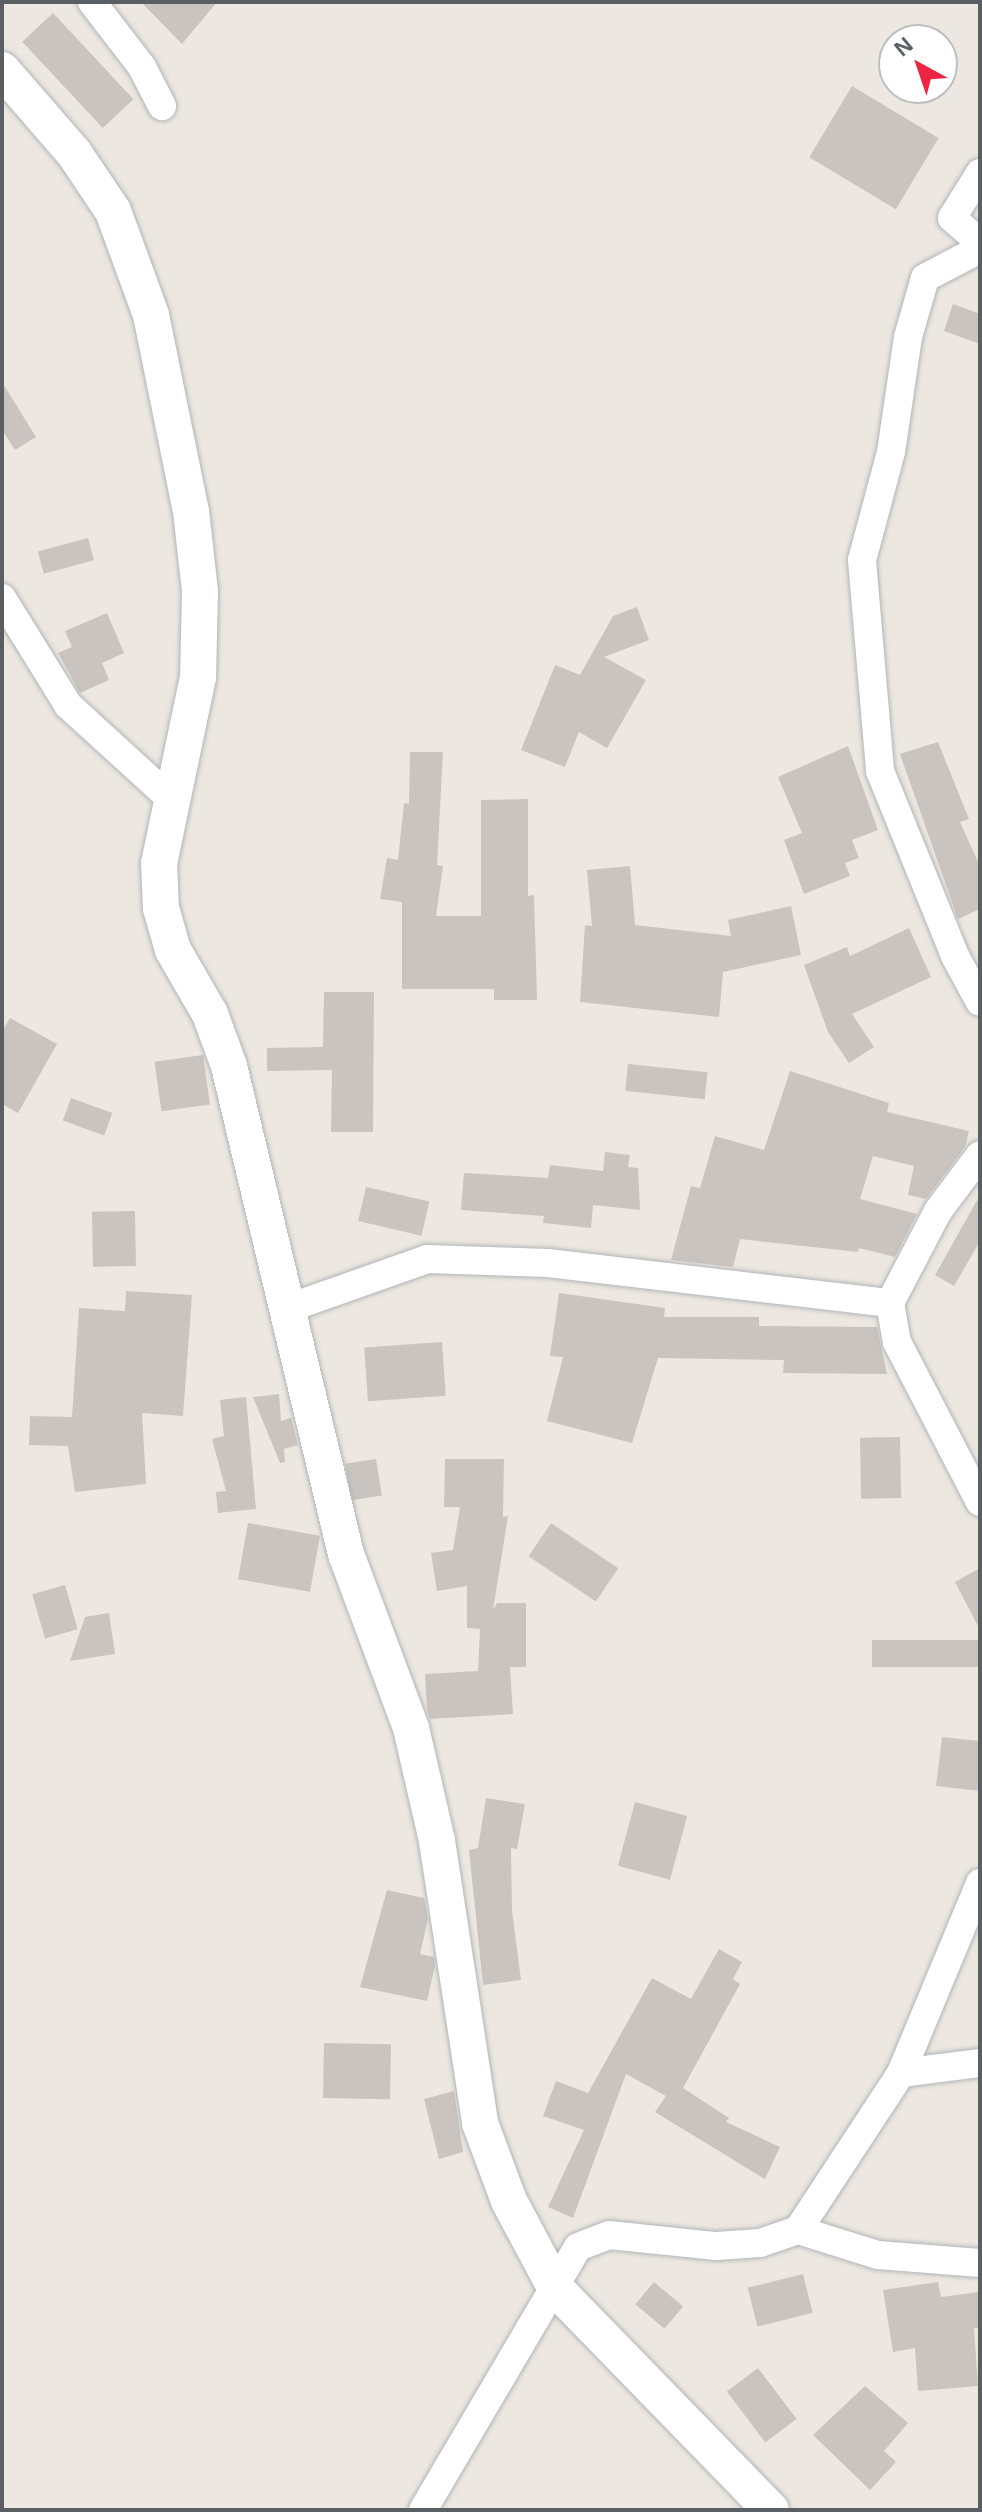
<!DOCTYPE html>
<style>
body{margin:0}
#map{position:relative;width:982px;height:2512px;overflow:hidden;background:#ece7e0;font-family:Arial,sans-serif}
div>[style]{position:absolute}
.building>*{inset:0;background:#c9c4bf;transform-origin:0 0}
.roads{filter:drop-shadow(0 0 2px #b1b5b8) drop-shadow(0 0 2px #b1b5b8)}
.minor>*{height:28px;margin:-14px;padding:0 14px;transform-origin:14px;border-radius:14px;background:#fff}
.tertiary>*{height:36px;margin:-18px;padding:0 18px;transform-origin:18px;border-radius:18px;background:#fff}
span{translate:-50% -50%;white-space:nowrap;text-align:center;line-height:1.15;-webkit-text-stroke:8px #fff;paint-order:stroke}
.frame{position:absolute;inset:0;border:4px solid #595f62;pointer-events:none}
.north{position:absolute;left:878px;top:24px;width:80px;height:80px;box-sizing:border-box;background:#fff;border:2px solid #bdbfc0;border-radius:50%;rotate:320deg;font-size:22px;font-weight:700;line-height:32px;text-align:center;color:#595f62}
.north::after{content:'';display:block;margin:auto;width:28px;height:36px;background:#ed2542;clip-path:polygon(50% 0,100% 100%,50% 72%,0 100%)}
</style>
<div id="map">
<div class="building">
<i style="clip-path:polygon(141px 2px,217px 2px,182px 44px)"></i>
<i style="left:53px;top:13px;width:118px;height:42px;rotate:47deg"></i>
<i style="left:852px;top:86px;width:101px;height:83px;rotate:31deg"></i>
<i style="clip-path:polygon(953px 304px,980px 314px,980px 344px,944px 331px)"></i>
<i style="clip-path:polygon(2px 382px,36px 437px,15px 450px,2px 430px)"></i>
<i style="left:88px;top:538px;width:23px;height:52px;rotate:75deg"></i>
<i style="clip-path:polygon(637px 607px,649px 640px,604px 657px,646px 680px,607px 748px,579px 732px,565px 767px,521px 750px,555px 665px,580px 675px,613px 616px)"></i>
<i style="clip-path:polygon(107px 613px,124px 653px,102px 663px,109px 680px,80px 693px,58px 653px,72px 647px,65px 631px)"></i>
<i style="clip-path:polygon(938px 742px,969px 819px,960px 822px,980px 866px,980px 909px,958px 919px,900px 754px)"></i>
<i style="clip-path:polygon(848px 746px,878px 830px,852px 840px,859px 858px,845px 863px,850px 876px,804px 894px,784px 840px,802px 833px,778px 777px)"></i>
<i style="clip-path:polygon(410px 752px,443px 752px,437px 865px,443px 866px,436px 916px,481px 916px,481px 800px,528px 799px,528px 896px,534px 895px,537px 1000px,494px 1000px,494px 989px,402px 989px,402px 902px,380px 899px,387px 858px,398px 860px,404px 803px,409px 804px)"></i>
<i style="clip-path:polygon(630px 866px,635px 925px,731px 936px,728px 920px,791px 906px,801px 955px,723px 972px,719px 1017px,580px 1002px,585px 925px,592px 926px,587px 870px)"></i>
<i style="clip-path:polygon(909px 928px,931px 977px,852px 1014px,874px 1047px,849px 1063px,828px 1032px,804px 965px,847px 947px,850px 956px)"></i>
<i style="clip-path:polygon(324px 992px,374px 992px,373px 1132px,331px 1132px,332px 1070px,267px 1071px,267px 1048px,323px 1047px)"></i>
<i style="clip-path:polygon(10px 1018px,57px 1044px,18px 1113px,2px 1104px,2px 1032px)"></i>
<i style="left:203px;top:1055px;width:50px;height:49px;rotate:82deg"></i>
<i style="left:628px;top:1064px;width:80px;height:27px;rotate:6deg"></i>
<i style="clip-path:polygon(790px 1071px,889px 1103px,887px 1112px,969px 1131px,965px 1147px,926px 1199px,908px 1195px,914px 1166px,873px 1156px,860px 1199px,917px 1214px,895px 1257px,859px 1248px,858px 1252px,740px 1239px,733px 1267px,671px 1260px,691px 1186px,700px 1188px,715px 1136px,764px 1150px)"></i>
<i style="left:71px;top:1098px;width:44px;height:24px;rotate:20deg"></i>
<i style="clip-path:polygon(605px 1152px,630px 1155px,628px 1167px,638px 1168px,640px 1210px,593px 1205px,591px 1228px,543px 1223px,544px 1216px,461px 1210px,464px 1173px,548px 1178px,550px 1165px,603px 1171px)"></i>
<i style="left:366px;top:1187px;width:65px;height:35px;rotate:13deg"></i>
<i style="clip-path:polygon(980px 1195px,980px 1241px,954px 1286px,935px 1275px)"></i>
<i style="left:135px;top:1211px;width:55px;height:43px;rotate:89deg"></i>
<i style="clip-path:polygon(126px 1291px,192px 1295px,183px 1416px,142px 1413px,146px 1484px,75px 1492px,68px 1446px,29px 1445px,30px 1416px,72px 1417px,79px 1308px,125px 1311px)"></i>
<i style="clip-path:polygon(559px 1293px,665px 1308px,664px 1317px,759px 1317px,759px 1326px,877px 1327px,887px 1374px,783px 1373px,784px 1360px,658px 1358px,632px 1443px,547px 1421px,563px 1357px,550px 1356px)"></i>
<i style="left:442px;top:1342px;width:54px;height:78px;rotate:86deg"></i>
<i style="clip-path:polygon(279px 1394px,281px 1421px,291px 1418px,298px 1445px,284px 1449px,285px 1462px,280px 1463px,253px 1397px)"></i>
<i style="clip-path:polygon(246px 1397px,256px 1509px,218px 1513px,216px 1492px,226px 1491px,212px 1439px,224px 1436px,220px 1400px)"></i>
<i style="left:900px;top:1437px;width:61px;height:40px;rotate:89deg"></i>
<i style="left:376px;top:1459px;width:37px;height:31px;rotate:81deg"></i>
<i style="clip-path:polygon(445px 1459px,504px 1459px,503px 1517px,508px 1516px,493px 1610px,497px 1603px,526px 1603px,526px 1667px,510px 1667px,513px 1714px,430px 1719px,427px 1710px,425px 1674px,478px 1671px,480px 1629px,467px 1628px,467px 1586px,437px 1591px,431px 1553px,453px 1550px,460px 1507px,444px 1507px)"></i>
<i style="left:248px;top:1523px;width:73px;height:57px;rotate:10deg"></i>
<i style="left:551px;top:1523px;width:81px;height:40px;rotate:34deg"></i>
<i style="clip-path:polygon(980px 1568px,980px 1630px,955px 1582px)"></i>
<i style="left:65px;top:1585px;width:46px;height:34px;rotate:74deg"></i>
<i style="clip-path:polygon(109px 1613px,115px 1654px,70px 1661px,85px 1617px)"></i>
<i style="left:980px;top:1640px;width:27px;height:108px;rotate:90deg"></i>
<i style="clip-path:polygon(942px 1737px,980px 1741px,980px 1791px,936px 1786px)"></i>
<i style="clip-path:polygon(486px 1798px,525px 1804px,517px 1849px,511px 1848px,512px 1911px,521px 1980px,483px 1985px,469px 1850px,478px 1848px)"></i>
<i style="left:635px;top:1802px;width:54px;height:66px;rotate:15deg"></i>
<i style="clip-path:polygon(387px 1890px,424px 1898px,428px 1919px,420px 1954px,434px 1957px,435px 1966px,427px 2001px,360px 1987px)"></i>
<i style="clip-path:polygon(719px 1949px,742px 1962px,733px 1979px,740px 1984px,683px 2088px,729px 2118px,726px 2122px,780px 2147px,765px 2179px,655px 2112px,666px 2096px,626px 2074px,573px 2218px,548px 2207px,584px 2130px,543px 2116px,556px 2081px,588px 2093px,652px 1978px,691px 1999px)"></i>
<i style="left:324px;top:2043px;width:67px;height:55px;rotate:1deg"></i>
<i style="clip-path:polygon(454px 2091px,463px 2152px,439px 2159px,424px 2099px)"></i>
<i style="left:803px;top:2274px;width:40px;height:57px;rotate:76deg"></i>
<i style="left:654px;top:2282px;width:38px;height:29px;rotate:40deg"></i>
<i style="clip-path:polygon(938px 2282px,941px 2297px,980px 2292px,980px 2328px,974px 2328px,978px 2386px,918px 2391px,915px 2348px,893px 2352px,883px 2290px)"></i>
<i style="left:758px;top:2368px;width:64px;height:39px;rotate:53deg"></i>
<i style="clip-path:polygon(865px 2386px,908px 2423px,884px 2451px,896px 2462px,870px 2490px,813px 2435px)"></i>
</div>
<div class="roads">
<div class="minor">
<i style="left:92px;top:2px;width:82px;rotate:52.4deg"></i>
<i style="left:142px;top:67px;width:44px;rotate:62.9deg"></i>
<i style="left:980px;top:173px;width:53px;rotate:121.9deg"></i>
<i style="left:952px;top:218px;width:28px;rotate:41deg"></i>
<i style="left:973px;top:236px;width:15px;rotate:70deg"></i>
<i style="left:978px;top:250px;width:60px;rotate:152.2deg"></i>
<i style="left:925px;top:278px;width:61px;rotate:106.1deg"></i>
<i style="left:908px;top:337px;width:116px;rotate:98.4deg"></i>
<i style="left:891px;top:452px;width:112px;rotate:105deg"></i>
<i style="left:862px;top:560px;width:212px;rotate:85.1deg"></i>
<i style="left:880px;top:771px;width:200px;rotate:67.9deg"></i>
<i style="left:955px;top:956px;width:52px;rotate:61.5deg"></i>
<i style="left:2px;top:598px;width:126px;rotate:58.3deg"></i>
<i style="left:68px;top:705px;width:141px;rotate:42.4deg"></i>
<i style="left:980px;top:1155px;width:70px;rotate:126.9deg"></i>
<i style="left:938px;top:1211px;width:104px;rotate:117.6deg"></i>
<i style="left:890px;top:1303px;width:40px;rotate:80deg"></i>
<i style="left:897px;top:1342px;width:180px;rotate:62.6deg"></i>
<i style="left:286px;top:1309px;width:150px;rotate:-19.5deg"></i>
<i style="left:427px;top:1259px;width:121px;rotate:1.9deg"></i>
<i style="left:548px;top:1263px;width:344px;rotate:6.7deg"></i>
<i style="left:901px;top:2073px;width:80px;rotate:-7.2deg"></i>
<i style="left:798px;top:2230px;width:84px;rotate:17.4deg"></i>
<i style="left:878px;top:2255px;width:102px;rotate:4.5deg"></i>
<i style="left:423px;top:2510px;width:305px;rotate:-59.5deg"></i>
<i style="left:578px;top:2247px;width:33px;rotate:-21deg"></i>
<i style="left:609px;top:2235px;width:108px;rotate:5.9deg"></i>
<i style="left:716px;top:2246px;width:44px;rotate:-3.9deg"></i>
<i style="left:760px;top:2243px;width:40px;rotate:-18.9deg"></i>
<i style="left:798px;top:2230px;width:188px;rotate:-56.7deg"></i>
<i style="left:901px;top:2073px;width:206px;rotate:-67.4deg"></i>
</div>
<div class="tertiary">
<i style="left:2px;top:70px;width:110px;rotate:49.1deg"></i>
<i style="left:74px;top:153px;width:70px;rotate:56.1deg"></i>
<i style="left:113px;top:211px;width:111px;rotate:69.9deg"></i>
<i style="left:151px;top:315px;width:200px;rotate:78.5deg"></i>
<i style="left:191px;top:511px;width:81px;rotate:83.6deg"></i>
<i style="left:200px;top:591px;width:86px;rotate:91.3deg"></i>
<i style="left:198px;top:677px;width:190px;rotate:101.8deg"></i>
<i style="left:159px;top:863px;width:45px;rotate:87.5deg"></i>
<i style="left:161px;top:908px;width:44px;rotate:74.1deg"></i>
<i style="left:173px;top:950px;width:74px;rotate:60deg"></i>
<i style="left:210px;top:1014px;width:55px;rotate:69.9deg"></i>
<i style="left:229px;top:1066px;width:502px;rotate:76.52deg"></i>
<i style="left:346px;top:1554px;width:186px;rotate:69.5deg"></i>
<i style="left:411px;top:1728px;width:116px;rotate:77deg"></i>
<i style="left:437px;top:1841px;width:285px;rotate:81.3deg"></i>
<i style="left:480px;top:2123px;width:83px;rotate:69.6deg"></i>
<i style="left:509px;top:2201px;width:100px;rotate:61.9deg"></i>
<i style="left:556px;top:2289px;width:308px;rotate:45.8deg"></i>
</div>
</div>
<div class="frame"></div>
<div class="north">N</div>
</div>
